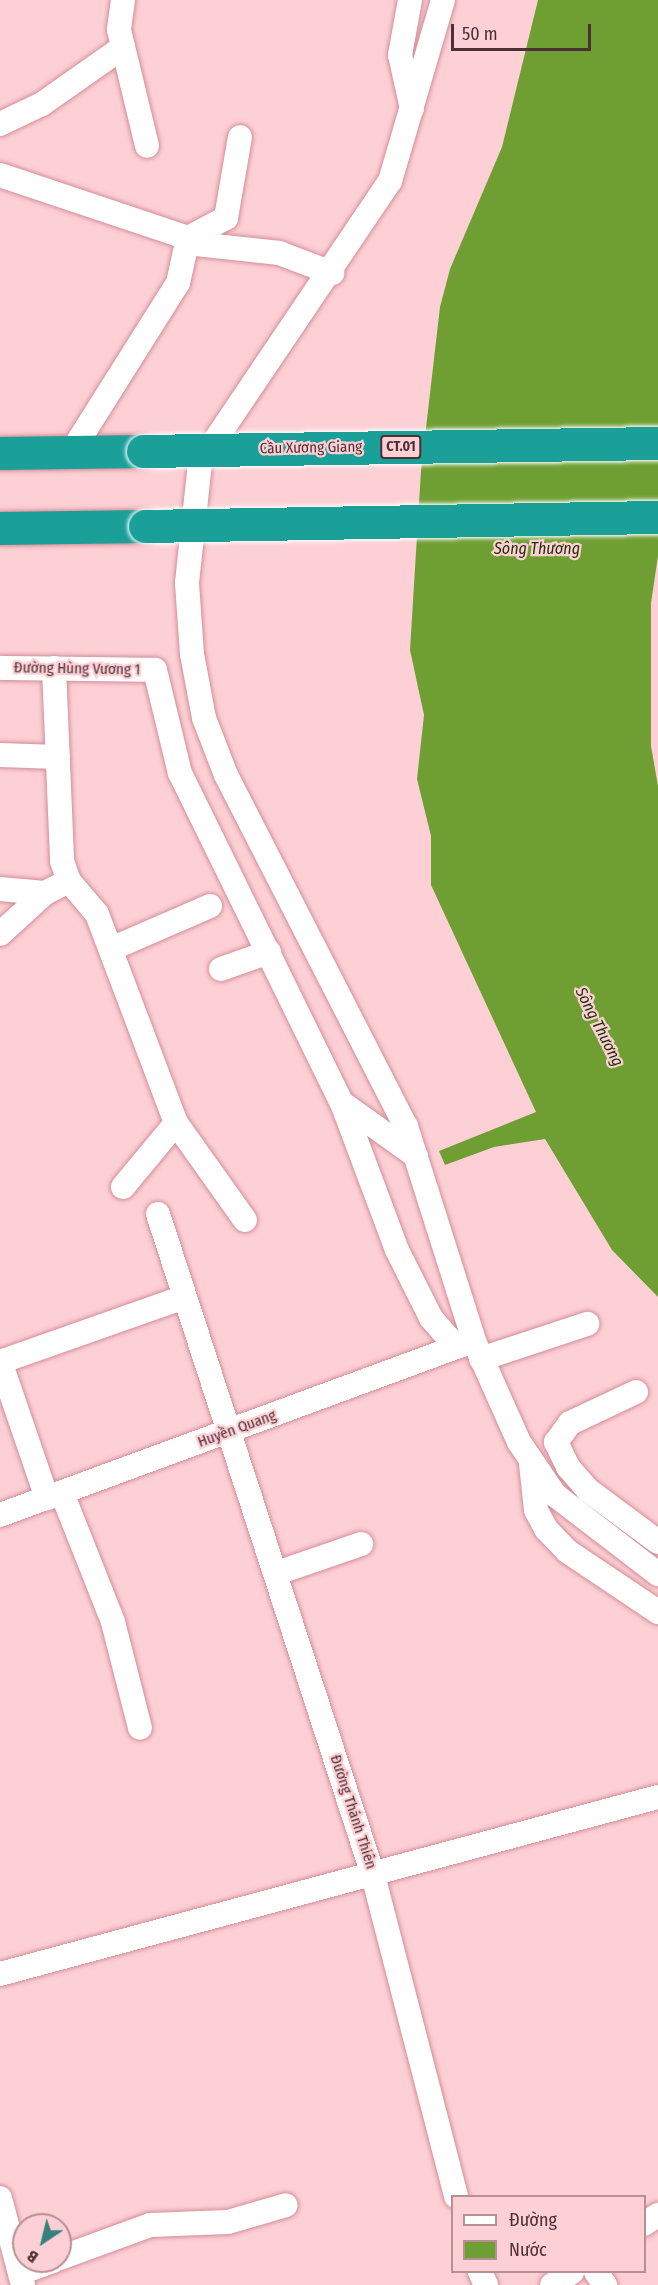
<!DOCTYPE html>
<meta charset="utf-8">
<style>
body{margin:0}
#map{position:relative;width:658px;height:2285px;overflow:hidden;background:#fdd0d5;font-family:"Fira Sans Condensed",sans-serif}
div>[style]{position:absolute}
.water>*{inset:0;background:#6f9f33}
.roads{filter:drop-shadow(0 0 2px #d38e98) drop-shadow(0 0 2px #d38e98)}
.minor>*{height:24px;margin:-12px;padding:0 12px;transform-origin:12px;border-radius:12px;background:#fff}
.highway>*{height:33px;margin:-16.5px;padding:0 16.5px;transform-origin:16.5px;border-radius:16.5px;background:#1b9f99}
.bridges{filter:drop-shadow(0 0 2px #fff) drop-shadow(0 0 2px #fff)}
.highway-bridge>*{height:33px;margin:-16.5px;padding:0 16.5px;transform-origin:16.5px;border-radius:16.5px;background:#1b9f99}
span{translate:-50% -50%;white-space:nowrap;text-align:center;line-height:1.15;-webkit-text-stroke:4.5px #fdd0d5;paint-order:stroke}
.shield-label span{padding:2px 4px;background:#fdd0d5;border:2px solid;border-radius:4px;-webkit-text-stroke-width:0}
.shield-label{font-size:14px;color:#4c3034;font-weight:700}
.street-label{font-size:15px;color:#4c3034}
.water-label{font-size:16px;color:#1d3004;font-style:italic}
.legend{position:absolute;left:451px;top:2195px;width:195px;height:78px;box-sizing:border-box;background:#fdd0d5;border:2px solid #b69095;margin:0;padding:8px 10px;list-style:none;font-size:18px;color:#4c3034}
.legend li{display:flex;align-items:center;gap:12px;height:30px}
.legend b{width:30px;border:2px solid #b69095}
.north{position:absolute;left:12px;top:2213px;width:60px;height:60px;box-sizing:border-box;background:#fdd0d5;border:2px solid #b69095;border-radius:50%;rotate:215deg;font-size:16px;font-weight:700;line-height:24px;text-align:center;color:#4c3034}
.north::after{content:'';display:block;margin:auto;width:21px;height:27px;background:#38807c;clip-path:polygon(50% 0,100% 100%,50% 72%,0 100%)}
.scale{position:absolute;left:451px;top:24px;width:140px;height:27px;box-sizing:border-box;border:3px solid #4c3034;border-top:0;padding-left:8px;font-size:18px;line-height:21px;white-space:nowrap;color:#4c3034;-webkit-text-stroke:4px #fdd0d5;paint-order:stroke}
</style>
<div id="map">
<div class="water">
<i style="clip-path:polygon(538px 0,658px 0,658px 556px,651px 603px,651px 746px,658px 786px,658px 1297px,612px 1250px,545px 1139px,494px 1147px,445px 1165px,439px 1151px,536px 1112px,431px 885px,431px 836px,417px 779px,424px 715px,410px 650px,421px 471px,440px 307px,450px 269px,502px 147px)"></i>
</div>
<div class="roads">
<div class="minor">
<i style="left:123px;top:0;width:30px;rotate:98deg"></i>
<i style="left:119px;top:30px;width:119px;rotate:76.4deg"></i>
<i style="left:410px;top:0;width:56px;rotate:100.3deg"></i>
<i style="left:400px;top:55px;width:55px;rotate:77.5deg"></i>
<i style="left:443px;top:0;width:189px;rotate:106.3deg"></i>
<i style="left:390px;top:181px;width:340px;rotate:124deg"></i>
<i style="left:200px;top:463px;width:121px;rotate:96.2deg"></i>
<i style="left:187px;top:583px;width:71px;rotate:86deg"></i>
<i style="left:192px;top:654px;width:65px;rotate:79.4deg"></i>
<i style="left:204px;top:718px;width:61px;rotate:68.9deg"></i>
<i style="left:226px;top:775px;width:394px;rotate:62.9deg"></i>
<i style="left:406px;top:1126px;width:225px;rotate:72.4deg"></i>
<i style="left:474px;top:1341px;width:111px;rotate:66deg"></i>
<i style="left:519px;top:1442px;width:64px;rotate:55.8deg"></i>
<i style="left:555px;top:1495px;width:130px;rotate:37.5deg"></i>
<i style="left:0;top:124px;width:47px;rotate:-25.5deg"></i>
<i style="left:42px;top:104px;width:99px;rotate:-35.1deg"></i>
<i style="left:0;top:175px;width:198px;rotate:18.5deg"></i>
<i style="left:188px;top:238px;width:43px;rotate:-27.8deg"></i>
<i style="left:226px;top:218px;width:82px;rotate:-80.2deg"></i>
<i style="left:187px;top:243px;width:93px;rotate:6.2deg"></i>
<i style="left:279px;top:253px;width:57px;rotate:20.7deg"></i>
<i style="left:79px;top:440px;width:186px;rotate:-57.8deg"></i>
<i style="left:178px;top:283px;width:46px;rotate:-77.5deg"></i>
<i style="left:0;top:668px;width:155px;rotate:0.7deg"></i>
<i style="left:155px;top:670px;width:106px;rotate:76.4deg"></i>
<i style="left:180px;top:773px;width:368px;rotate:63.9deg"></i>
<i style="left:342px;top:1103px;width:157px;rotate:69.5deg"></i>
<i style="left:397px;top:1250px;width:76px;rotate:63.4deg"></i>
<i style="left:431px;top:1318px;width:37px;rotate:49deg"></i>
<i style="left:54px;top:668px;width:193px;rotate:87.6deg"></i>
<i style="left:62px;top:861px;width:21px;rotate:71deg"></i>
<i style="left:69px;top:881px;width:43px;rotate:49.7deg"></i>
<i style="left:97px;top:914px;width:223px;rotate:69.3deg"></i>
<i style="left:176px;top:1123px;width:119px;rotate:54.6deg"></i>
<i style="left:0;top:755px;width:58px;rotate:2deg"></i>
<i style="left:0;top:889px;width:45px;rotate:5.1deg"></i>
<i style="left:45px;top:893px;width:27px;rotate:-27deg"></i>
<i style="left:0;top:934px;width:61px;rotate:-42.3deg"></i>
<i style="left:111px;top:949px;width:108px;rotate:-23.5deg"></i>
<i style="left:221px;top:969px;width:51px;rotate:-19.5deg"></i>
<i style="left:342px;top:1103px;width:91px;rotate:35.6deg"></i>
<i style="left:123px;top:1187px;width:83px;rotate:-50.4deg"></i>
<i style="left:158px;top:1214px;width:695px;rotate:71.98deg"></i>
<i style="left:373px;top:1875px;width:332px;rotate:75.5deg"></i>
<i style="left:481px;top:1359px;width:112px;rotate:-18.3deg"></i>
<i style="left:0;top:1361px;width:145px;rotate:71.1deg"></i>
<i style="left:0;top:1362px;width:193px;rotate:-19.4deg"></i>
<i style="left:636px;top:1392px;width:73px;rotate:154.8deg"></i>
<i style="left:570px;top:1423px;width:24px;rotate:126deg"></i>
<i style="left:556px;top:1442px;width:28px;rotate:64deg"></i>
<i style="left:568px;top:1467px;width:30px;rotate:49deg"></i>
<i style="left:588px;top:1490px;width:87px;rotate:36.6deg"></i>
<i style="left:531px;top:1464px;width:46px;rotate:83.8deg"></i>
<i style="left:536px;top:1510px;width:21px;rotate:62deg"></i>
<i style="left:546px;top:1529px;width:30px;rotate:46deg"></i>
<i style="left:567px;top:1551px;width:110px;rotate:33.8deg"></i>
<i style="left:62px;top:1493px;width:139px;rotate:68.4deg"></i>
<i style="left:113px;top:1622px;width:109px;rotate:75.7deg"></i>
<i style="left:0;top:1515px;width:499px;rotate:-20.2deg"></i>
<i style="left:277px;top:1573px;width:89px;rotate:-19deg"></i>
<i style="left:0;top:1974px;width:681px;rotate:-15.06deg"></i>
<i style="left:0;top:2198px;width:90px;rotate:75.2deg"></i>
<i style="left:644px;top:2224px;width:17px;rotate:-33deg"></i>
<i style="left:60px;top:2258px;width:96px;rotate:-20.1deg"></i>
<i style="left:150px;top:2225px;width:78px;rotate:-2.2deg"></i>
<i style="left:228px;top:2222px;width:60px;rotate:-16.3deg"></i>
<i style="left:480px;top:2272px;width:14px;rotate:65deg"></i>
<i style="left:596px;top:2272px;width:16px;rotate:55deg"></i>
<i style="left:20px;top:2273px;width:35px;rotate:-20deg"></i>
<i style="left:552px;top:2285px;width:24px;rotate:-33deg"></i>
</div>
<div class="highway">
<i style="left:0;top:453px;width:143px;rotate:-0.8deg"></i>
<i style="left:0;top:528px;width:145px;rotate:-0.8deg"></i>
</div>
</div>
<div class="bridges">
<div class="highway-bridge">
<i style="left:143px;top:451px;width:515px;rotate:-0.89deg"></i>
<i style="left:145px;top:526px;width:513px;rotate:-1.01deg"></i>
</div>
</div>
<div class="shield-label">
<span style="left:401px;top:447px">CT.01</span>
</div>
<div class="street-label">
<span style="left:311px;top:448px;rotate:-1deg">Cầu Xương Giang</span>
<span style="left:77px;top:669px;rotate:1deg">Đường Hùng Vương 1</span>
<span style="left:237px;top:1429px;rotate:-20deg">Huyền Quang</span>
<span style="left:353px;top:1812px;rotate:72deg">Đường Thánh Thiên</span>
</div>
<div class="water-label">
<span style="left:537px;top:549px">Sông Thương</span>
<span style="left:599px;top:1027px;rotate:63deg">Sông Thương</span>
</div>
<ul class="legend">
<li><b style="height:8px;background:#fff"></b>Đường</li>
<li><b style="height:16px;background:#6f9f33"></b>Nước</li>
</ul>
<div class="north">B</div>
<div class="scale">50 m</div>
</div>
